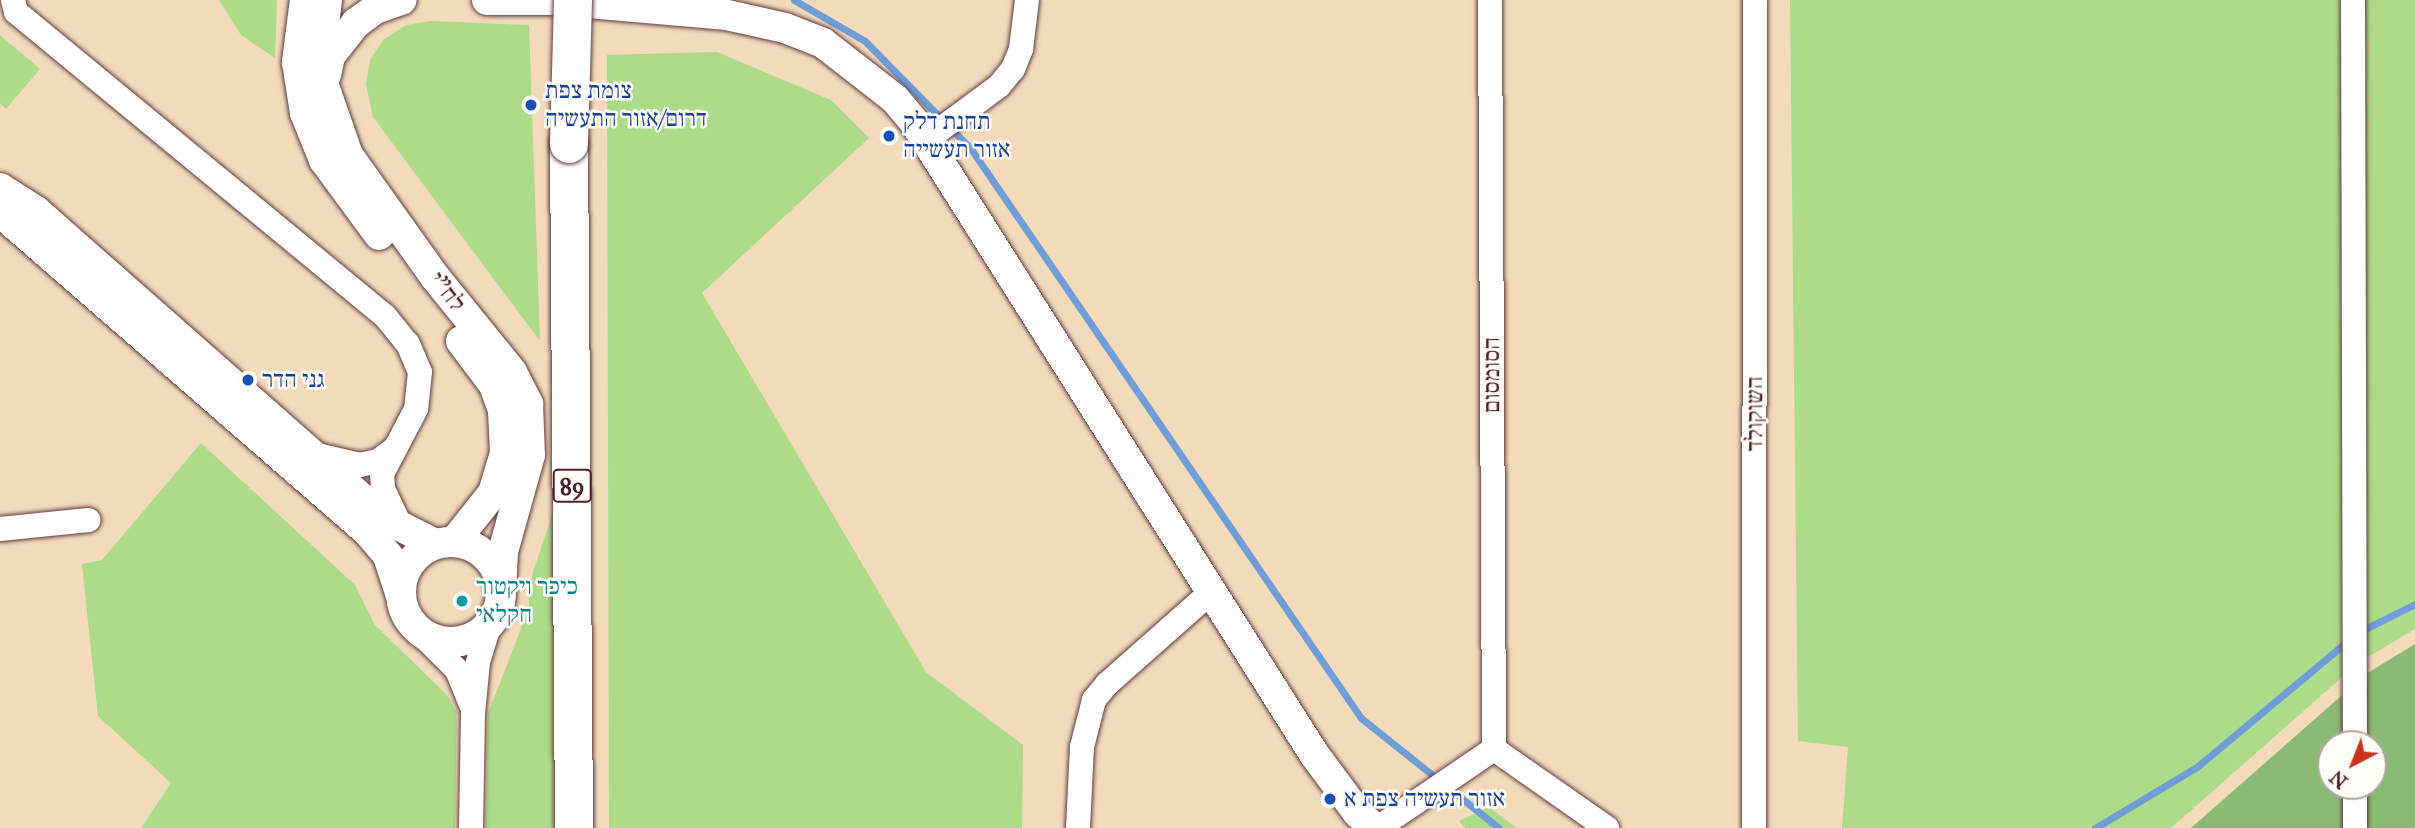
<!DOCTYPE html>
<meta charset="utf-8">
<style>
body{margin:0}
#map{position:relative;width:2415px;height:828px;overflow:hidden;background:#f2daba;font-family:"IM FELL Great Primer","Frank Ruhl Libre",serif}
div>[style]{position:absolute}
.green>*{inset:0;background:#acdb89}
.forest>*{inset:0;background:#89bb75}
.stream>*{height:7px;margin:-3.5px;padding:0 3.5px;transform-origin:3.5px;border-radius:3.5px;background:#6e9dd7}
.roads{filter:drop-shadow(0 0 2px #633b40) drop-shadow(0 0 2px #633b40)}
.minor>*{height:24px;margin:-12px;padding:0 12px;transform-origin:12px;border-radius:12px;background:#fff}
.tertiary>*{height:30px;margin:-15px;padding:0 15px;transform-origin:15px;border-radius:15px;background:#fff}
.tertiary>.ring{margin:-15px;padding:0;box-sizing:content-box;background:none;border:30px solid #fff;border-radius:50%}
.trunk>*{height:38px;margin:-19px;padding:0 19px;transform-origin:19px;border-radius:19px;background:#fff}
.bridges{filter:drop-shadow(0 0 2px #633b40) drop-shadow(0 0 2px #633b40)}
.trunk-bridge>*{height:38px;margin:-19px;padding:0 19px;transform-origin:19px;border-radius:19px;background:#fff}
.dots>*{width:19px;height:19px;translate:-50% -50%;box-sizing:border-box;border:4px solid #fdfcf7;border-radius:50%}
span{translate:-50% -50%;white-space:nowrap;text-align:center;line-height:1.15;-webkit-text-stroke:5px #fdfcf7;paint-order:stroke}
.shield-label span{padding:2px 5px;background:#fdfcf7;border:2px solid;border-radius:5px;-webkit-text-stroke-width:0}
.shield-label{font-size:23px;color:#4a1f2b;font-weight:700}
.transit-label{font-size:24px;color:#164399}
.left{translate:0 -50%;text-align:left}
.street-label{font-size:24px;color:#4a1f2b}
.culture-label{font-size:24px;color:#0d838f}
.north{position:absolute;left:2317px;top:730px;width:70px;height:70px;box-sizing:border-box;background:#fdfcf7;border:2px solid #b5a4a5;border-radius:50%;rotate:222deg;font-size:19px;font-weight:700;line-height:28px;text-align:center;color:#4a1f2b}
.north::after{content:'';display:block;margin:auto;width:24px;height:32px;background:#c8321e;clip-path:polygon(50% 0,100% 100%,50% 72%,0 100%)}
</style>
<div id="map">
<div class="green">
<i style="clip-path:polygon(219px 0,277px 0,275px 58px,241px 35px)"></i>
<i style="clip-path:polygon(1790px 0,2415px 0,2415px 629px,2358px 663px,2171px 828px,1842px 828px,1848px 747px,1798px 741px)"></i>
<i style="clip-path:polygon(430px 21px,529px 25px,540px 341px,373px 117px,366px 84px,370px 60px,383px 40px,406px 25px)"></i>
<i style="clip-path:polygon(0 35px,40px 69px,6px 109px,0 103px)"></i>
<i style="clip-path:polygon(717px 52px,831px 100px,869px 138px,702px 293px,926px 672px,1023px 745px,1022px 828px,609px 828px,607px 55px)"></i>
<i style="clip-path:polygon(201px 443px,355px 585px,375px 625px,446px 694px,457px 712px,455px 828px,141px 828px,171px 783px,98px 716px,82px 564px,102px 560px)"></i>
<i style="clip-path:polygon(559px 494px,560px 828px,486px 828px,488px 713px,528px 611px,532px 575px)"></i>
<i style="clip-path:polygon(1489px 807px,1516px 828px,1465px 828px,1459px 821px)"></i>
</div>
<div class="forest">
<i style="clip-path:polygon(evenodd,2415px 644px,2415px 828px,2191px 828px,2366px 674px,2415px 644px,2331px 744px,2373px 744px,2373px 786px,2331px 786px,2331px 744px)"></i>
</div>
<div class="stream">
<i style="left:794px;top:0;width:82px;rotate:30deg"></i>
<i style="left:865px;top:41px;width:151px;rotate:45.5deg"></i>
<i style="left:971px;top:149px;width:690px;rotate:55.57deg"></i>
<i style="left:1361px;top:718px;width:176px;rotate:38.6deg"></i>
<i style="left:2359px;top:632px;width:63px;rotate:-26.6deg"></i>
<i style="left:2095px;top:828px;width:120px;rotate:-31deg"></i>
<i style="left:2198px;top:766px;width:198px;rotate:-39.9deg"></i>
</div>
<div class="roads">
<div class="minor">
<i style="left:13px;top:0;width:12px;rotate:76deg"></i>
<i style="left:16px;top:12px;width:478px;rotate:39.5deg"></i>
<i style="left:385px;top:316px;width:36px;rotate:51deg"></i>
<i style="left:408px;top:344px;width:30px;rotate:67deg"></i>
<i style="left:420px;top:372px;width:37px;rotate:96deg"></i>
<i style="left:416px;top:409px;width:73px;rotate:117.6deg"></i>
<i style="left:382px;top:474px;width:15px;rotate:86deg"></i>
<i style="left:383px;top:489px;width:44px;rotate:64.6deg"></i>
<i style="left:1490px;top:0;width:749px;rotate:89.69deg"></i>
<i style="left:2353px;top:0;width:744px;rotate:89.85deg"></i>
<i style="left:926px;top:140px;width:91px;rotate:-36.5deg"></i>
<i style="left:999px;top:86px;width:22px;rotate:-51deg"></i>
<i style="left:1013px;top:69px;width:22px;rotate:-68deg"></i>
<i style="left:1021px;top:49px;width:49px;rotate:-83deg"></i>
<i style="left:313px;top:454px;width:48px;rotate:13.2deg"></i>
<i style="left:360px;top:465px;width:18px;rotate:-13deg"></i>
<i style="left:378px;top:461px;width:20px;rotate:-37deg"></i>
<i style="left:0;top:529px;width:89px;rotate:-5.8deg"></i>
<i style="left:417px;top:630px;width:57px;rotate:45deg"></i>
<i style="left:457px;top:670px;width:38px;rotate:68deg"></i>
<i style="left:2355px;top:786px;width:42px;rotate:90deg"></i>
<i style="left:471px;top:828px;width:115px;rotate:-89deg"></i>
<i style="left:473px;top:713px;width:51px;rotate:-84.4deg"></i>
<i style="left:478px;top:662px;width:41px;rotate:-72.9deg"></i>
<i style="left:1078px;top:828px;width:81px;rotate:-87.2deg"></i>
<i style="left:1082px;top:747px;width:49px;rotate:-75.7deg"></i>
<i style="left:1094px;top:700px;width:21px;rotate:-51deg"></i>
<i style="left:1107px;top:684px;width:139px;rotate:-41.5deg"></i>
<i style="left:1378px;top:828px;width:140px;rotate:-34.3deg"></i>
<i style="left:1494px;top:749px;width:138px;rotate:35deg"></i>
<i style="left:1754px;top:828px;width:828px;rotate:-89.93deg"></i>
</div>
<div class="tertiary">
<i style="left:305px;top:0;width:63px;rotate:97.4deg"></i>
<i style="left:297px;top:62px;width:52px;rotate:81.1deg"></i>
<i style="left:305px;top:113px;width:51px;rotate:68deg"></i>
<i style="left:324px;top:160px;width:93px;rotate:53.7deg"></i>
<i style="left:327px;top:0;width:49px;rotate:97deg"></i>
<i style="left:321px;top:49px;width:37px;rotate:85deg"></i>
<i style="left:324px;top:86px;width:73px;rotate:70.8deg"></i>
<i style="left:348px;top:155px;width:150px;rotate:54.5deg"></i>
<i style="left:435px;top:277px;width:122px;rotate:51deg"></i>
<i style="left:512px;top:372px;width:36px;rotate:63deg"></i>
<i style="left:528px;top:404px;width:51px;rotate:87.8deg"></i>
<i style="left:530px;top:455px;width:101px;rotate:105.6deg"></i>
<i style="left:503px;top:552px;width:39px;rotate:93deg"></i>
<i style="left:487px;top:0;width:67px"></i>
<i style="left:554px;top:0;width:174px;rotate:5deg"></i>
<i style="left:727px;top:15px;width:59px;rotate:12.6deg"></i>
<i style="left:785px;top:28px;width:41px;rotate:21.5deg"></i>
<i style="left:823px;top:43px;width:91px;rotate:37.9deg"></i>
<i style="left:895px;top:99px;width:31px;rotate:50deg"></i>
<i style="left:915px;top:123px;width:747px;rotate:57.69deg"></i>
<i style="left:1314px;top:754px;width:72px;rotate:53.4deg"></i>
<i style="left:1357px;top:812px;width:23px;rotate:43deg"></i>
<i style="left:326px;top:75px;width:19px;rotate:-78deg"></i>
<i style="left:330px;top:56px;width:42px;rotate:-51.8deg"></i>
<i style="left:356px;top:23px;width:24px;rotate:-36deg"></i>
<i style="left:375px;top:9px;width:28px;rotate:-19deg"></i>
<i style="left:0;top:188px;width:43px;rotate:32.6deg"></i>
<i style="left:36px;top:211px;width:464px;rotate:41.4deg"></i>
<i style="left:384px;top:518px;width:57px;rotate:27deg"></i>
<i style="left:0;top:212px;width:489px;rotate:41deg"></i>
<i style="left:369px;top:533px;width:30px;rotate:50deg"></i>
<i style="left:388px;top:556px;width:39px;rotate:72deg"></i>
<i style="left:454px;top:542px;width:63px;rotate:-51.5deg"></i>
<i style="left:493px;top:493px;width:42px;rotate:-73.3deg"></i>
<i style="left:505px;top:453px;width:43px;rotate:-92.7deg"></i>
<i style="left:503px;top:410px;width:27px;rotate:-110deg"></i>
<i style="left:494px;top:385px;width:55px;rotate:-126.9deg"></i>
<i class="ring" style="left:401px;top:542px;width:70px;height:70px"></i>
</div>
<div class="trunk">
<i style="left:569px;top:144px;width:684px;rotate:89.58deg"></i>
</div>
</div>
<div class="bridges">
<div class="trunk-bridge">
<i style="left:569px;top:144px;width:144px;rotate:-88.4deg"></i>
</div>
</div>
<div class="dots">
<i style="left:531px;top:105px;background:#1a4fb4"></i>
<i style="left:889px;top:136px;background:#1a4fb4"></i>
<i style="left:248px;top:380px;background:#1a4fb4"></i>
<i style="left:462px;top:601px;background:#0f9aa8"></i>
<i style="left:1330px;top:799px;background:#1a4fb4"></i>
</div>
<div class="shield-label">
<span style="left:572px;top:486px">89</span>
</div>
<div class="transit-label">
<span class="left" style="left:545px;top:105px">צומת צפת<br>דרום/אזור התעשיה</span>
<span class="left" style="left:903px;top:136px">תחנת דלק<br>אזור תעשייה</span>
<span class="left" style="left:262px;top:380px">גני הדר</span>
<span class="left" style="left:1344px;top:799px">אזור תעשיה צפת א</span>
</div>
<div class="street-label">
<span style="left:447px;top:292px;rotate:52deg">לח"י</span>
<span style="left:1492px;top:375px;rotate:-90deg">הסומסום</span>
<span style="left:1755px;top:414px;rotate:-90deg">השוקולד</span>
</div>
<div class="culture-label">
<span class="left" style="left:476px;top:601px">כיכר ויקטור<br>חקלאי</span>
</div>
<div class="north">N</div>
</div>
